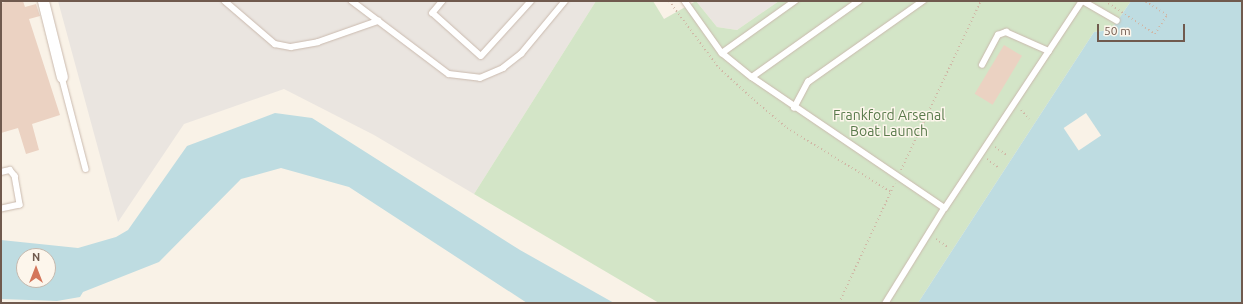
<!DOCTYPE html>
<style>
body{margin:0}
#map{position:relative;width:1243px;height:304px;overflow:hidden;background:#f9f2e7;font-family:Ubuntu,sans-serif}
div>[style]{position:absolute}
.industrial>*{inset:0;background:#eae5e0}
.green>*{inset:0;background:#d3e5c7}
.water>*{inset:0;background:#bedce1}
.pier>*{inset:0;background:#f9f2e7;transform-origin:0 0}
.building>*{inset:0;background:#ebd2c2;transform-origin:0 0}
.path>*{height:2px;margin-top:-1px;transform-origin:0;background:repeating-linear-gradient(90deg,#d0b6a5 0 1px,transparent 0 4px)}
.roads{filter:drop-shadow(0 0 1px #cabaae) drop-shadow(0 0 1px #cabaae)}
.lane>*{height:5.5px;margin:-2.75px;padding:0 2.75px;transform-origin:2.75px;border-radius:2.75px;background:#fff}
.street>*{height:11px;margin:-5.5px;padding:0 5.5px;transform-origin:5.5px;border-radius:5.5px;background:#fff}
span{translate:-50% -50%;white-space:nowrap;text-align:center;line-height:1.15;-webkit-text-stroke:3px #fdf6ec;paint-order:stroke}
.park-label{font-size:14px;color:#597a4b}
.frame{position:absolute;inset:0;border:2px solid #705a4e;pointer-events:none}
.north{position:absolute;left:16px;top:248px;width:40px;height:40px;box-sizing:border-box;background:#fdf6ec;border:1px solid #c5b8ad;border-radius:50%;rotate:0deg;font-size:11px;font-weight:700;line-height:16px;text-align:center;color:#705a4e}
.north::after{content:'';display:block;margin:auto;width:14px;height:18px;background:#d4765b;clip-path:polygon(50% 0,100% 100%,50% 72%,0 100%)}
.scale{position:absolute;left:1097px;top:24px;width:88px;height:18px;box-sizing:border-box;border:2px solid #705a4e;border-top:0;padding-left:5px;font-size:12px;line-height:14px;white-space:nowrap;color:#705a4e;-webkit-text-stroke:3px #fdf6ec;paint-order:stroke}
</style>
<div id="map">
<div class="industrial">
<i style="clip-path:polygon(58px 1px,596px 1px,474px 194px,374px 135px,284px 89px,184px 124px,118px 222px)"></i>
<i style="clip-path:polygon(696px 1px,779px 1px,737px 30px,717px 27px)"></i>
</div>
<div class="green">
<i style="clip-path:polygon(596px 1px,653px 1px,664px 19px,696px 1px,717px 27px,737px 30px,779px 1px,1131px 1px,1111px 30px,1094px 32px,918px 303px,659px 303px,474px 194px)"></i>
</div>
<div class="water">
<i style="clip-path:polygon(1131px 1px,1242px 1px,1242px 303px,918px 303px,1094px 32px,1111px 30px)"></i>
<i style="clip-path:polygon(evenodd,275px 113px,312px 118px,520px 250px,614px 303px,527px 303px,349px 187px,281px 168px,241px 179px,159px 262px,83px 292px,80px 297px,57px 301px,1px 299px,1px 240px,78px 248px,116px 237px,128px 230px,187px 146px,275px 113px,24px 256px,48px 256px,48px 280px,24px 280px,24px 256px)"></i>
</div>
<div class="pier">
<i style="left:1086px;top:113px;width:27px;height:27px;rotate:56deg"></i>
</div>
<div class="building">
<i style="clip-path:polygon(9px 1px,23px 1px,25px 7px,36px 4px,40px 16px,29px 19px,60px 115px,32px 124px,39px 150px,26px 154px,18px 128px,1px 133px,1px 3px)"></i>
<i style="left:1004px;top:45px;width:21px;height:57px;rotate:31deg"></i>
</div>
<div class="path">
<i style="left:669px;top:1px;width:84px;rotate:53.3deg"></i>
<i style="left:719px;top:68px;width:47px;rotate:42.4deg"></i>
<i style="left:754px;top:100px;width:43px;rotate:40.3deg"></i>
<i style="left:787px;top:128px;width:122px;rotate:31.6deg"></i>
<i style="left:1105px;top:1px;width:60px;rotate:33.4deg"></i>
<i style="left:1155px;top:34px;width:22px;rotate:-58deg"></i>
<i style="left:1167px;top:15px;width:26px;rotate:-148deg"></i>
<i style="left:1021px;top:110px;width:12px;rotate:48deg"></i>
<i style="left:995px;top:147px;width:14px;rotate:34deg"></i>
<i style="left:987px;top:159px;width:15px;rotate:37deg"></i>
<i style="left:901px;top:170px;width:187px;rotate:-64.7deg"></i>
<i style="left:936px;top:239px;width:14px;rotate:34deg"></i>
<i style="left:839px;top:303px;width:132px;rotate:-65deg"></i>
</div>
<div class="roads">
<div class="lane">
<i style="left:225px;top:1px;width:66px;rotate:40.7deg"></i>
<i style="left:275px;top:44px;width:16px;rotate:11deg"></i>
<i style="left:291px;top:47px;width:27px;rotate:-10deg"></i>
<i style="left:318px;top:42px;width:64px;rotate:-19.3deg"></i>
<i style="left:352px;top:1px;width:121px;rotate:37deg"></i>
<i style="left:449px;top:74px;width:31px;rotate:7deg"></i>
<i style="left:480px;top:78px;width:25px;rotate:-23deg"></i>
<i style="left:503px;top:68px;width:23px;rotate:-38deg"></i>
<i style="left:521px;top:54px;width:69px;rotate:-50.3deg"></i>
<i style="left:443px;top:1px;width:16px;rotate:130deg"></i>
<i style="left:433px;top:13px;width:64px;rotate:41.9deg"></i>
<i style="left:481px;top:56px;width:74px;rotate:-47.7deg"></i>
<i style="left:685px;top:1px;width:64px;rotate:54.6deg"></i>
<i style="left:722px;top:53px;width:38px;rotate:39deg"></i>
<i style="left:752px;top:77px;width:233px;rotate:34.2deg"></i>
<i style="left:945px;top:208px;width:112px;rotate:121.8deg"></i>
<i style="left:1083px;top:1px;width:39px;rotate:30deg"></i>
<i style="left:722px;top:53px;width:90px;rotate:-35.5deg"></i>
<i style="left:982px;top:65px;width:34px;rotate:-62deg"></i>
<i style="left:998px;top:35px;width:9px;rotate:-21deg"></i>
<i style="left:1006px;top:32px;width:47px;rotate:23.8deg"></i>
<i style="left:62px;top:77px;width:95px;rotate:75.4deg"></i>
<i style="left:752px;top:77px;width:131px;rotate:-35.4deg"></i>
<i style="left:794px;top:108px;width:30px;rotate:-62deg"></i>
<i style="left:808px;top:82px;width:141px;rotate:-35.2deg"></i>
<i style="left:1px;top:172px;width:9px;rotate:-13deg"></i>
<i style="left:10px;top:170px;width:8px;rotate:50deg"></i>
<i style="left:15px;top:176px;width:29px;rotate:80deg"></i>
<i style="left:20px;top:205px;width:19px;rotate:168deg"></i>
<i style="left:945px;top:208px;width:248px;rotate:-56.5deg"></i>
</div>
<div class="street">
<i style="left:43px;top:1px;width:78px;rotate:76deg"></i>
</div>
</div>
<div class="park-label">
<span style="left:889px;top:123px">Frankford Arsenal<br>Boat Launch</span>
</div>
<div class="frame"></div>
<div class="north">N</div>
<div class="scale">50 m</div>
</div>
